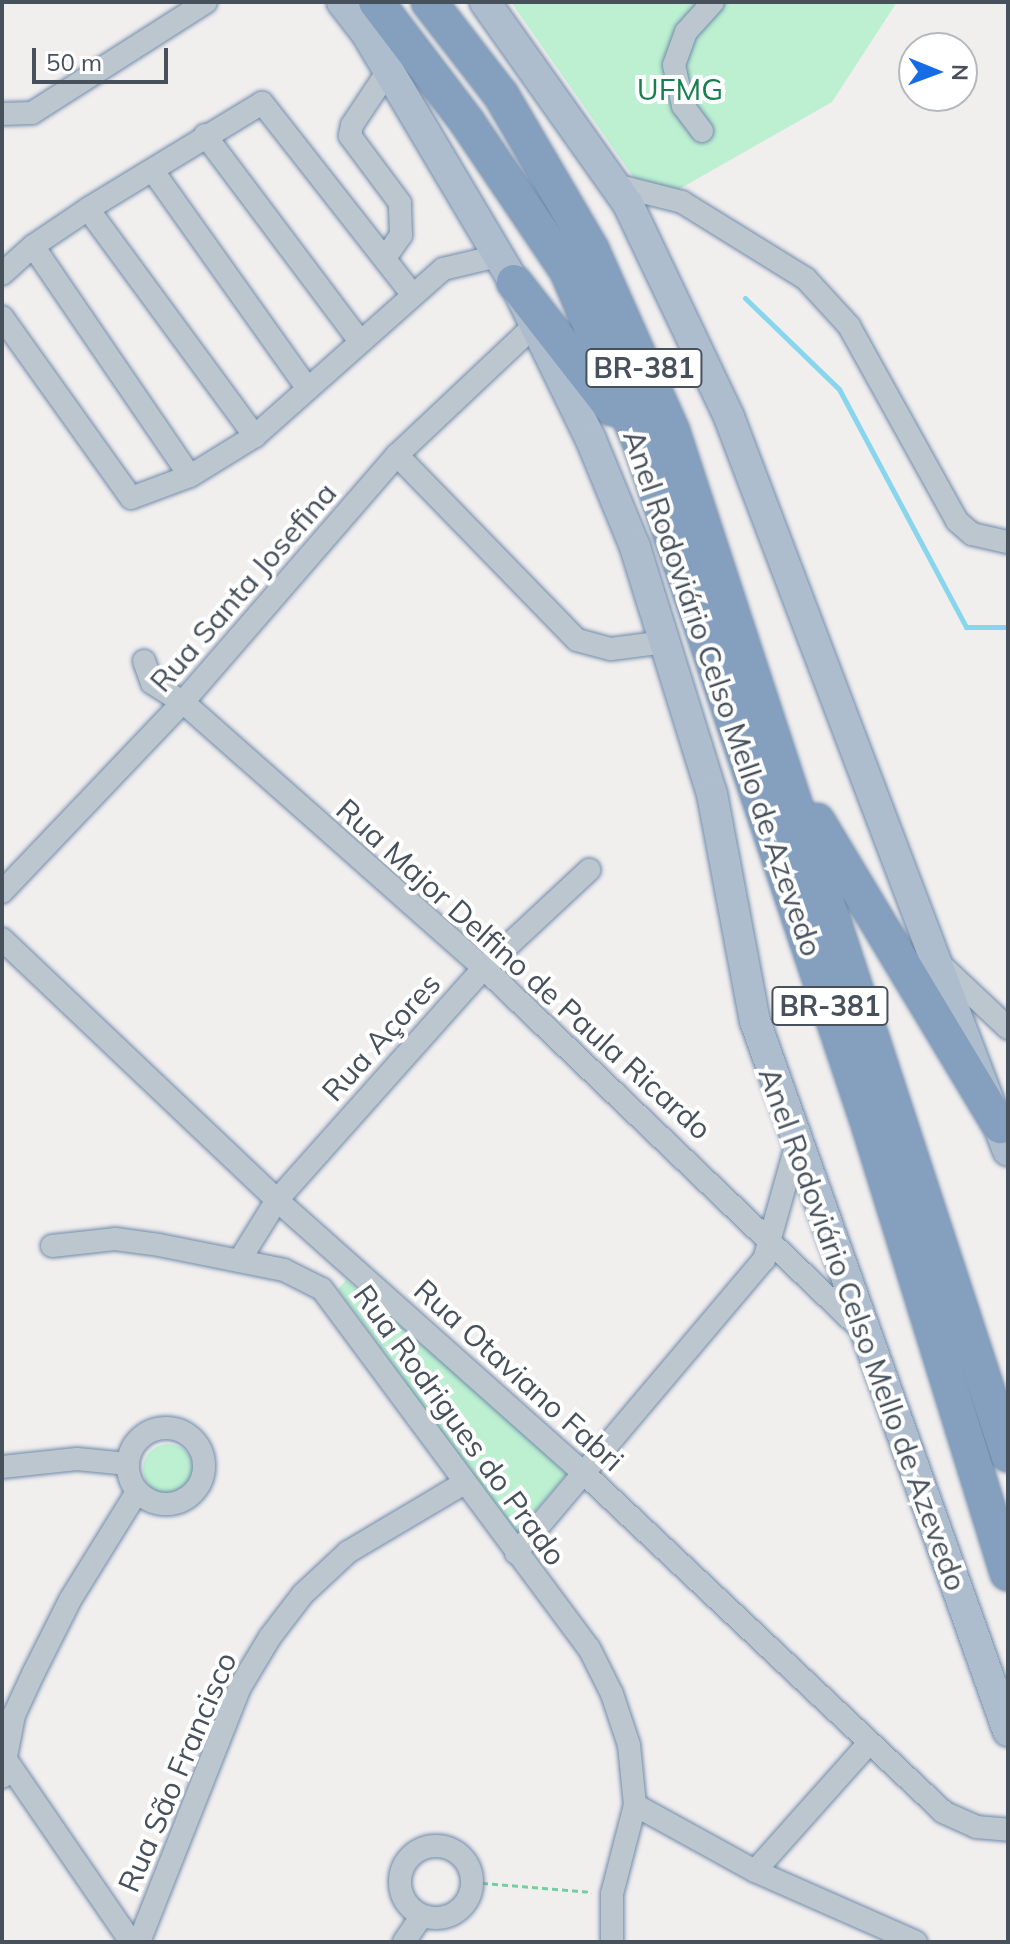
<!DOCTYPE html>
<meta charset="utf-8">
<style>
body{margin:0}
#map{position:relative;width:1010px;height:1944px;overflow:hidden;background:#f1eeee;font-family:Mulish,sans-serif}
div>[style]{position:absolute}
.green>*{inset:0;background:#bcf0d1}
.round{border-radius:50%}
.stream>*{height:5px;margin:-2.5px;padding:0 2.5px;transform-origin:2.5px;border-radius:2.5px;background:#88d6ee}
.path>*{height:3px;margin-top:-1.5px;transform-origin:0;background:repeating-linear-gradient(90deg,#73cea3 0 6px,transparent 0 10px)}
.roads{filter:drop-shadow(0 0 2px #708baa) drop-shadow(0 0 2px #708baa)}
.minor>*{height:22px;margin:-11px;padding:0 11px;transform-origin:11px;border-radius:11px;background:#bcc6ce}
.minor>.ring{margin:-11px;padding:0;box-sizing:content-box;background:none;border:22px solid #bcc6ce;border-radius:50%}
.major>*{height:30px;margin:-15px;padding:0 15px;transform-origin:15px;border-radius:15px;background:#aebdce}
.highway>*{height:34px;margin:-17px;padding:0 17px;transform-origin:17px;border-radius:17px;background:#85a0be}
span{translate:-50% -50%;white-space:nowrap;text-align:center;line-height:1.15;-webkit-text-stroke:8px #fff;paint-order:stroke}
.shield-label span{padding:2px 6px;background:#fff;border:2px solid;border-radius:6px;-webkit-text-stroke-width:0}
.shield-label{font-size:28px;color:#46515c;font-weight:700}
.park-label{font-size:30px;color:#15804c}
.street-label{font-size:30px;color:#46515c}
.frame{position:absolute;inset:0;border:4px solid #46515c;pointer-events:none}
.north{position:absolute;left:898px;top:32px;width:80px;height:80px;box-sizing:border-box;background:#fff;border:2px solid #b5b9be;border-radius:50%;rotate:91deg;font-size:22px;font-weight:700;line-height:32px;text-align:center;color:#46515c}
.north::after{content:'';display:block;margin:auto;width:28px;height:36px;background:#156ce4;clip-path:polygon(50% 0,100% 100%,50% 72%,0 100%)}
.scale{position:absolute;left:32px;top:48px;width:136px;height:36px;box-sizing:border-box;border:4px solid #46515c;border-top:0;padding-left:10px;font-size:24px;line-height:28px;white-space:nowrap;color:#46515c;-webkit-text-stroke:6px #fff;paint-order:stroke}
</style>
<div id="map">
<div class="green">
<i style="clip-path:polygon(511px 2px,897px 2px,832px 102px,669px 195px,634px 178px)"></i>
<i style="clip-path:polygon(346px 1280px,572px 1469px,515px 1534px,338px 1289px)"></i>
<i class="round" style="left:143px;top:1444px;width:50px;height:50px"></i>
</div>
<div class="stream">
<i style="left:745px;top:298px;width:131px;rotate:44.1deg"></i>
<i style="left:839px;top:389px;width:270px;rotate:61.9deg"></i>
<i style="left:966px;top:627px;width:42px"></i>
</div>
<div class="path">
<i style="left:472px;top:1882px;width:120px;rotate:4.8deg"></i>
</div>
<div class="roads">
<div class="minor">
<i style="left:2px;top:114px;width:30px;rotate:-2deg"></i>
<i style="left:32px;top:113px;width:206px;rotate:-32.5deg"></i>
<i style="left:702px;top:131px;width:31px;rotate:-127deg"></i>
<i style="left:683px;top:106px;width:42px;rotate:-102.4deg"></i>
<i style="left:674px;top:65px;width:35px;rotate:-70deg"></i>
<i style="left:686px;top:32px;width:40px;rotate:-48deg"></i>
<i style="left:205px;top:135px;width:256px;rotate:53.1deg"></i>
<i style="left:153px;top:171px;width:267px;rotate:54.6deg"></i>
<i style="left:615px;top:185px;width:69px;rotate:14.2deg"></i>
<i style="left:682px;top:202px;width:146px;rotate:31.8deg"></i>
<i style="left:806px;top:279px;width:64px;rotate:47.5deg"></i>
<i style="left:849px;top:326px;width:223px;rotate:61deg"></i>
<i style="left:957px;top:521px;width:20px;rotate:41deg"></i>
<i style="left:972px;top:534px;width:37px;rotate:13deg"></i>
<i style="left:88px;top:209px;width:66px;rotate:146.1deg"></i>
<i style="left:33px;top:246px;width:278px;rotate:55.7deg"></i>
<i style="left:190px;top:476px;width:76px;rotate:-31.6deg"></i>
<i style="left:385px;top:258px;width:28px;rotate:-55deg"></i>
<i style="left:401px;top:235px;width:32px;rotate:-92deg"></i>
<i style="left:400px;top:203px;width:84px;rotate:-126.7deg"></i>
<i style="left:350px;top:136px;width:11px;rotate:-80deg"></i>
<i style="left:352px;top:125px;width:65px;rotate:-56.3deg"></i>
<i style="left:2px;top:274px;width:42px;rotate:-42.1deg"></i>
<i style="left:412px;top:294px;width:243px;rotate:-128.1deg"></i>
<i style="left:262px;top:103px;width:204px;rotate:148.7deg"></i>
<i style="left:88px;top:209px;width:282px;rotate:53.7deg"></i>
<i style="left:255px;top:436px;width:251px;rotate:-41.6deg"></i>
<i style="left:443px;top:269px;width:57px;rotate:-13.3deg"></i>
<i style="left:2px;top:317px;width:222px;rotate:54.5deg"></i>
<i style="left:131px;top:498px;width:63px;rotate:-20.4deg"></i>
<i style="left:397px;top:455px;width:258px;rotate:45.8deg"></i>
<i style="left:577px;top:640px;width:35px;rotate:15deg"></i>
<i style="left:611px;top:649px;width:55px;rotate:-7.3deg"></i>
<i style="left:144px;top:661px;width:23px;rotate:70deg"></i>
<i style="left:152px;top:683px;width:36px;rotate:32deg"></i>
<i style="left:183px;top:702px;width:402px;rotate:41.5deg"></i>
<i style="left:484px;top:968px;width:522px;rotate:43.76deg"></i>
<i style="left:2px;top:892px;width:262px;rotate:-46.4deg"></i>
<i style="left:183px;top:702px;width:327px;rotate:-49.1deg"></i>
<i style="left:397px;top:455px;width:188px;rotate:-43.3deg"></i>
<i style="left:2px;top:939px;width:379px;rotate:43.5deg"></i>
<i style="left:277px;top:1200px;width:414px;rotate:41.7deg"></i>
<i style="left:586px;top:1475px;width:491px;rotate:43.3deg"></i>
<i style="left:943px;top:1812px;width:36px;rotate:24deg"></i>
<i style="left:976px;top:1827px;width:32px;rotate:5deg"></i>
<i style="left:939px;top:963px;width:95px;rotate:43.3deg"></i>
<i style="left:52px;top:1246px;width:63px;rotate:-6.3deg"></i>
<i style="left:115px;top:1239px;width:44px;rotate:7.8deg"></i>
<i style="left:159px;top:1245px;width:127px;rotate:11.3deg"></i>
<i style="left:284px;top:1270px;width:42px;rotate:26.6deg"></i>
<i style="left:322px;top:1289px;width:447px;rotate:53.4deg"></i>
<i style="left:589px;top:1648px;width:51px;rotate:63.4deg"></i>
<i style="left:612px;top:1694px;width:54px;rotate:71.6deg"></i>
<i style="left:629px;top:1745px;width:60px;rotate:84.3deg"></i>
<i style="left:635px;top:1805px;width:92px;rotate:104.5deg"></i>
<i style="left:612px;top:1894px;width:48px;rotate:90deg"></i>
<i style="left:239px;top:1261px;width:72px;rotate:-58.1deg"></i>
<i style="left:277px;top:1200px;width:311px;rotate:-48.3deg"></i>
<i style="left:484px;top:968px;width:144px;rotate:-43deg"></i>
<i class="ring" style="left:128px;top:1428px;width:54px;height:54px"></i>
<i style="left:2px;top:1467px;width:75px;rotate:-6.1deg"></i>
<i style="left:77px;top:1459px;width:51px;rotate:5.6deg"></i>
<i style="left:516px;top:1553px;width:384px;rotate:-49.8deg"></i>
<i style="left:764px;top:1260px;width:118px;rotate:-74.3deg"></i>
<i style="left:2px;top:1754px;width:228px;rotate:55.5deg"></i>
<i style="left:2px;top:1777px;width:63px;rotate:-79deg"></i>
<i style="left:14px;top:1715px;width:47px;rotate:-65.1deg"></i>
<i style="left:34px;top:1672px;width:80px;rotate:-63.4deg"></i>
<i style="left:70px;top:1600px;width:127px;rotate:-58.2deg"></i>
<i style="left:635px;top:1805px;width:137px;rotate:28.8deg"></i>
<i style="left:755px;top:1871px;width:176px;rotate:23.8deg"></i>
<i class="ring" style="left:400px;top:1846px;width:50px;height:50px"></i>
<i style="left:755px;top:1871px;width:171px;rotate:-48.3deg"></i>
<i style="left:139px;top:1942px;width:274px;rotate:-68.4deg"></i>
<i style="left:240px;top:1687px;width:58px;rotate:-59deg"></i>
<i style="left:270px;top:1637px;width:54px;rotate:-52.5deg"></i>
<i style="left:303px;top:1594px;width:62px;rotate:-43deg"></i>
<i style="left:348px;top:1552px;width:135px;rotate:-30.7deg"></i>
<i style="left:404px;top:1942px;width:32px;rotate:-56deg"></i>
</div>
<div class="major">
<i style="left:342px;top:2px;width:37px;rotate:52deg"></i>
<i style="left:365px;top:31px;width:292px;rotate:59.3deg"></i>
<i style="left:514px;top:282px;width:176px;rotate:64deg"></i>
<i style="left:591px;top:440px;width:116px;rotate:67.6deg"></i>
<i style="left:635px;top:547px;width:259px;rotate:72.7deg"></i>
<i style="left:712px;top:794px;width:231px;rotate:79.3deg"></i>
<i style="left:755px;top:1021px;width:754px;rotate:70.39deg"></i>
<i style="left:485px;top:2px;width:247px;rotate:54.7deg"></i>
<i style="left:628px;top:204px;width:236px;rotate:64.6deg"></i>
<i style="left:729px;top:417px;width:785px;rotate:69.19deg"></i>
</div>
<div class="highway">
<i style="left:376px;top:2px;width:151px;rotate:52.8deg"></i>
<i style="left:467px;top:122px;width:179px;rotate:56deg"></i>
<i style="left:567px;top:270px;width:187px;rotate:67deg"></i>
<i style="left:640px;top:442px;width:724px;rotate:71.46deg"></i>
<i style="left:870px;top:1128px;width:466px;rotate:72.8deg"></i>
<i style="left:429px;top:2px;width:118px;rotate:52.3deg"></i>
<i style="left:501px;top:95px;width:178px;rotate:59.7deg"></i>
<i style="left:591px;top:249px;width:199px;rotate:66deg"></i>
<i style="left:672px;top:431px;width:1077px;rotate:71.82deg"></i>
<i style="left:514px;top:282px;width:160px;rotate:52.1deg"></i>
<i style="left:817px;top:821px;width:356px;rotate:59deg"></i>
</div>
</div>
<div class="shield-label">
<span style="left:644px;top:368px">BR-381</span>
<span style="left:830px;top:1006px">BR-381</span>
</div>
<div class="park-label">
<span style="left:680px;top:89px">UFMG</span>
</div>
<div class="street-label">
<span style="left:243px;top:587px;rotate:-49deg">Rua Santa Josefina</span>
<span style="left:723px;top:693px;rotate:71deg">Anel Rodoviário Celso Mello de Azevedo</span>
<span style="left:524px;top:969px;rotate:42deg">Rua Major Delfino de Paula Ricardo</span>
<span style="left:381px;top:1037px;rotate:-48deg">Rua Açores</span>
<span style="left:863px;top:1329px;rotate:70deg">Anel Rodoviário Celso Mello de Azevedo</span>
<span style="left:519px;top:1375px;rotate:42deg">Rua Otaviano Fabri</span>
<span style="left:460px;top:1425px;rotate:54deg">Rua Rodrigues do Prado</span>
<span style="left:177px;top:1772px;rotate:-67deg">Rua São Francisco</span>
</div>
<div class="frame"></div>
<div class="north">N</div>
<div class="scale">50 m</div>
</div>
